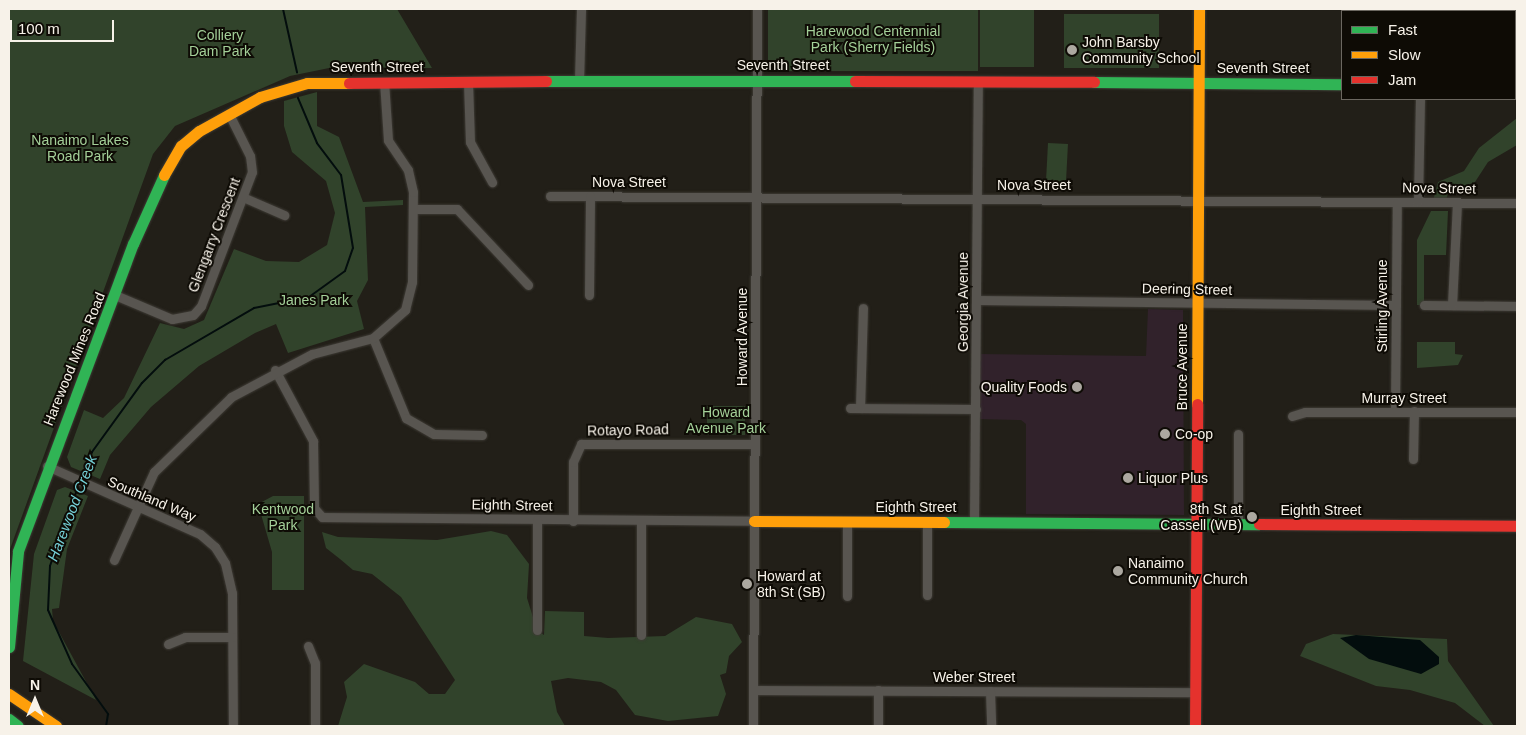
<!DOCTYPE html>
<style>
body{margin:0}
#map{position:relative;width:1526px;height:735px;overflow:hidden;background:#221f18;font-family:Arial,sans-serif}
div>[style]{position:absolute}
.commercial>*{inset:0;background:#31222b}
.green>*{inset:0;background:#31432b;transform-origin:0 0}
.water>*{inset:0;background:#030d0d}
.stream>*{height:2px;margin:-1px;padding:0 1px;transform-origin:1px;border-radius:1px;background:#030d0d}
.roads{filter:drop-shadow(0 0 1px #3e3b35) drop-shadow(0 0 1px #3e3b35)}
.street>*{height:9px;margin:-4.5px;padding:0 4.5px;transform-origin:4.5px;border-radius:4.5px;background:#585550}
.fast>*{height:11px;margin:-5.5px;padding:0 5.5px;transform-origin:5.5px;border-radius:5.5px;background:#30b455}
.slow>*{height:11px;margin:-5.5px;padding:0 5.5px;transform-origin:5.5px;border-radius:5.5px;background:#ff9f0a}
.jam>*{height:11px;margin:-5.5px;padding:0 5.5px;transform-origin:5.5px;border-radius:5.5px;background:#e5322d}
.dots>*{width:14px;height:14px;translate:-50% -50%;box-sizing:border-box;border:2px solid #0e0b05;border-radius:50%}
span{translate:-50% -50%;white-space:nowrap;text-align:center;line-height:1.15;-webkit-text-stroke:4px #0e0b05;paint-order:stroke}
.park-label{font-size:14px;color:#a4d099}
.poi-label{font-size:14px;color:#f7f2e9}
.left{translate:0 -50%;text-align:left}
.right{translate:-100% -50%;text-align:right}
.street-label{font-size:14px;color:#f7f2e9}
.water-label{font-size:15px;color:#74cfd5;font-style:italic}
.frame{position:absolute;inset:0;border:10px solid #f7f2e9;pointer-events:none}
.legend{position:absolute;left:1341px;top:10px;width:175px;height:90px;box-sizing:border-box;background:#0e0b05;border:1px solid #6b6760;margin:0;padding:6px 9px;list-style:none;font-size:15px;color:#f7f2e9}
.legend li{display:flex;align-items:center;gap:10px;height:25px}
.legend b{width:25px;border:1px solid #6b6760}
.north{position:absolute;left:10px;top:675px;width:50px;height:50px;-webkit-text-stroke:4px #0e0b05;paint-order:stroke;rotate:0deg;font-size:14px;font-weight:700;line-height:20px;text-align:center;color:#f7f2e9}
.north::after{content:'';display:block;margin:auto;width:18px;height:22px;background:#f7f2e9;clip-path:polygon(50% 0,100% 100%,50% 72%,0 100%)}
.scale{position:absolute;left:10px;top:20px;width:104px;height:22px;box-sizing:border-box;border:2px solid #f7f2e9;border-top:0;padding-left:6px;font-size:15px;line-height:18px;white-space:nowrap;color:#f7f2e9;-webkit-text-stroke:4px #0e0b05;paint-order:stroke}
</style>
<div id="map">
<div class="commercial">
<i style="clip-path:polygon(1148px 309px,1183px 310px,1184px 515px,1026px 514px,1026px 424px,1021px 420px,978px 419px,978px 354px,1146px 356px)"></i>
</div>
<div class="green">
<i style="clip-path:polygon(9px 9px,397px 9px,432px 68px,334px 67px,290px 76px,175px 126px,153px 154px,9px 552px)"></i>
<i style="left:768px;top:9px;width:210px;height:62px"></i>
<i style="left:980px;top:9px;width:54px;height:58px"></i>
<i style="left:1064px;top:14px;width:95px;height:54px"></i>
<i style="clip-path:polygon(317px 92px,317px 126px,339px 137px,363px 202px,403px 200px,403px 205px,365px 207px,368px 280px,357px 301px,364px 329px,288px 353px,276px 324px,255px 333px,199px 366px,151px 407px,110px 455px,100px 479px,71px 467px,67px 457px,84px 410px,103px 418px,124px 398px,160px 323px,184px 329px,204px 320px,234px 249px,266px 261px,299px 262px,327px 245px,335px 213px,326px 181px,292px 152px,284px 126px,284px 101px)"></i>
<i style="clip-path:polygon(1517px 118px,1517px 145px,1488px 162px,1475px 182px,1448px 193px,1446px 201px,1433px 201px,1438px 182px,1464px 171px,1479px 148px)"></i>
<i style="left:1048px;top:143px;width:20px;height:45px;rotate:3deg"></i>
<i style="clip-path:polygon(1431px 211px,1448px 211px,1446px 255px,1424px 255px,1424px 305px,1417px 305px,1417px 240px)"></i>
<i style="clip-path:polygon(1417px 342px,1455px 342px,1455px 354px,1463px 355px,1458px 365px,1417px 368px)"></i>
<i style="left:707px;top:406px;width:38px;height:29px"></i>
<i style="clip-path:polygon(65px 487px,88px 496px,67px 549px,59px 608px,52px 609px,53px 621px,96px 700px,23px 661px,34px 554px,57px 490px)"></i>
<i style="clip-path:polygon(273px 496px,304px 496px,304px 590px,272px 590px,272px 552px,258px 504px)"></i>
<i style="clip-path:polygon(491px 531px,507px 535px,529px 564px,527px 598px,537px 630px,544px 635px,545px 611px,584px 612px,584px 636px,608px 638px,665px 636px,696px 617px,732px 624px,742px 642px,729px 656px,726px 673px,720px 675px,726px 694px,718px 716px,668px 721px,635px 715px,616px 690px,601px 682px,568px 678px,551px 681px,557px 712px,565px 726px,338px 726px,347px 697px,344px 682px,364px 664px,415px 682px,429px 694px,445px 694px,455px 680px,401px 597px,372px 574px,353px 570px,340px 559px,326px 548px,322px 532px,338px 537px,437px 540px)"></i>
<i style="clip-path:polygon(1333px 634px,1447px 639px,1448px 661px,1494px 726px,1485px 726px,1455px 703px,1410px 690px,1376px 686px,1300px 656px,1306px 644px)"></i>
</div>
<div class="water">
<i style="clip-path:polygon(1356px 635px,1420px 640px,1439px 657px,1439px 664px,1421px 674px,1369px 659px,1340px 638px)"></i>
</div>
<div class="stream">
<i style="left:283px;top:9px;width:65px;rotate:77.5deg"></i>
<i style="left:82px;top:477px;width:27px;rotate:-68deg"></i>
<i style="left:92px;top:452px;width:85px;rotate:-54.1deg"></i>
<i style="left:142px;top:383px;width:33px;rotate:-45deg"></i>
<i style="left:165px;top:360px;width:103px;rotate:-30.3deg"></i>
<i style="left:254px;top:308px;width:56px;rotate:-11.3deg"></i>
<i style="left:309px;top:297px;width:44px;rotate:-35.8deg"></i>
<i style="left:345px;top:271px;width:24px;rotate:-71deg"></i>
<i style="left:353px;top:248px;width:74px;rotate:-99.3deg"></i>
<i style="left:341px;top:175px;width:40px;rotate:-127deg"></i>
<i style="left:317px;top:143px;width:49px;rotate:-112.9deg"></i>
<i style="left:79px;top:484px;width:87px;rotate:109.5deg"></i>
<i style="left:50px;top:566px;width:44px;rotate:92.6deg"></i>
<i style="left:48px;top:610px;width:59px;rotate:66deg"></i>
<i style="left:72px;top:664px;width:62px;rotate:54.2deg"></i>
<i style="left:108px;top:714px;width:12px;rotate:99deg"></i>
</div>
<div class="roads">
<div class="street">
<i style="left:1421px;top:11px;width:2px;rotate:-90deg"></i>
<i style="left:579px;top:81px;width:72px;rotate:-88.4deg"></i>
<i style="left:468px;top:82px;width:60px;rotate:88.1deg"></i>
<i style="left:470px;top:142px;width:46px;rotate:61.2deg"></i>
<i style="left:550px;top:196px;width:967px;rotate:0.41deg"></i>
<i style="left:245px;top:198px;width:43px;rotate:23.6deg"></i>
<i style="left:1418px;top:202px;width:103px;rotate:-88.9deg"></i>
<i style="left:413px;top:209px;width:44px"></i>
<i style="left:457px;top:209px;width:104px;rotate:46.9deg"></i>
<i style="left:115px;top:295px;width:62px;rotate:22.8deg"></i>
<i style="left:172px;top:319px;width:21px;rotate:-11deg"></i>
<i style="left:193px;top:315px;width:12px;rotate:-48deg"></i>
<i style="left:201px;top:306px;width:143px;rotate:-69.2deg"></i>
<i style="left:252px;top:172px;width:16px;rotate:-97deg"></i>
<i style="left:250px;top:156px;width:47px;rotate:-116.6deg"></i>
<i style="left:589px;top:295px;width:99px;rotate:-89.4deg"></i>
<i style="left:978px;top:300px;width:418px;rotate:0.7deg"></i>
<i style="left:1424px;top:305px;width:93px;rotate:0.6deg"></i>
<i style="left:1452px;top:305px;width:103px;rotate:-87.2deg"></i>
<i style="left:373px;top:338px;width:87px;rotate:67.6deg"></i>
<i style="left:406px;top:418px;width:32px;rotate:30deg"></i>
<i style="left:434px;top:434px;width:48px;rotate:1.2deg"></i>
<i style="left:275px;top:370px;width:81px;rotate:61.8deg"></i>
<i style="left:313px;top:441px;width:67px;rotate:89.1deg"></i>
<i style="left:314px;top:508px;width:12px;rotate:48deg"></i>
<i style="left:322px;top:517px;width:432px;rotate:0.5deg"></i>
<i style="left:850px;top:408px;width:126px;rotate:0.5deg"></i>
<i style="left:860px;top:408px;width:100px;rotate:-88.3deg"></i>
<i style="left:1395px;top:411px;width:209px;rotate:-89.5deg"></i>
<i style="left:1292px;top:416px;width:14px;rotate:-17deg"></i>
<i style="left:1305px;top:412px;width:212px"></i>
<i style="left:1413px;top:459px;width:48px;rotate:-88.8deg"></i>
<i style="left:47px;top:466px;width:167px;rotate:24deg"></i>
<i style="left:200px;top:534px;width:20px;rotate:41deg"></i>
<i style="left:215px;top:547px;width:19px;rotate:58deg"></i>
<i style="left:225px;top:563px;width:31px;rotate:77deg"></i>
<i style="left:232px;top:593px;width:133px;rotate:89.6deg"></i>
<i style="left:537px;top:520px;width:110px;rotate:90deg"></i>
<i style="left:573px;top:521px;width:59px;rotate:-90deg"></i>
<i style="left:573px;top:462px;width:20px;rotate:-66deg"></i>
<i style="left:581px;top:444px;width:174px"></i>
<i style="left:974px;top:522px;width:441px;rotate:-89.5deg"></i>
<i style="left:1238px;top:524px;width:90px;rotate:-90deg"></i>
<i style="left:114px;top:560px;width:97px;rotate:-65.6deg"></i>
<i style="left:154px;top:472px;width:107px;rotate:-44.2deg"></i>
<i style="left:231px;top:397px;width:92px;rotate:-28deg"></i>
<i style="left:312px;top:354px;width:63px;rotate:-14.7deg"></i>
<i style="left:373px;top:338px;width:43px;rotate:-41.2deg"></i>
<i style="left:405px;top:310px;width:29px;rotate:-76deg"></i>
<i style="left:412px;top:282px;width:90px;rotate:-89.4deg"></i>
<i style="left:413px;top:192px;width:23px;rotate:-103deg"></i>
<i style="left:408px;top:170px;width:36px;rotate:-124deg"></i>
<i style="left:388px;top:140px;width:58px;rotate:-93.9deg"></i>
<i style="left:927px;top:595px;width:73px;rotate:-90deg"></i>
<i style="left:847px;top:596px;width:74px;rotate:-90deg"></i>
<i style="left:641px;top:635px;width:114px;rotate:-90deg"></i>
<i style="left:168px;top:644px;width:18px;rotate:-22deg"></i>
<i style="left:185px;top:637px;width:47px"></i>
<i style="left:308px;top:646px;width:18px;rotate:68deg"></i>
<i style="left:315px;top:663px;width:63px;rotate:90deg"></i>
<i style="left:754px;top:690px;width:441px;rotate:0.3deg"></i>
<i style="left:990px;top:691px;width:35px;rotate:88deg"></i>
<i style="left:753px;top:726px;width:717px;rotate:-89.68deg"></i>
<i style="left:878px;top:726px;width:36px;rotate:-90deg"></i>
</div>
<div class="fast">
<i style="left:546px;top:81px;width:309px"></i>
<i style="left:1094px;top:82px;width:248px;rotate:0.5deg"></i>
<i style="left:944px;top:522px;width:315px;rotate:0.4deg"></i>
<i style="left:9px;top:647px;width:96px;rotate:-84.6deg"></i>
<i style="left:18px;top:551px;width:328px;rotate:-69.5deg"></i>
<i style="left:133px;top:244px;width:76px;rotate:-65.8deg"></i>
<i style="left:9px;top:719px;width:11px;rotate:38deg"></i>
</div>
<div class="slow">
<i style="left:1515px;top:85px;width:2px"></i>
<i style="left:164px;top:175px;width:34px;rotate:-60deg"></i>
<i style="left:181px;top:146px;width:23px;rotate:-40deg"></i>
<i style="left:199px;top:131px;width:70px;rotate:-29.1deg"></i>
<i style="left:260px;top:97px;width:49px;rotate:-16.6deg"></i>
<i style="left:307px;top:83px;width:42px"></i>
<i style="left:1197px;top:404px;width:395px;rotate:-89.7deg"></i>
<i style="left:754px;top:521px;width:190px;rotate:0.3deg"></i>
<i style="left:9px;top:694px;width:57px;rotate:34.2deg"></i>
</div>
<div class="jam">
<i style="left:855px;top:81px;width:239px;rotate:0.2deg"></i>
<i style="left:349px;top:83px;width:197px;rotate:-0.6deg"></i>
<i style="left:1259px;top:524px;width:258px;rotate:0.4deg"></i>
<i style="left:1195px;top:726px;width:322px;rotate:-89.6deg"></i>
</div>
</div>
<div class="dots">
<i style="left:1072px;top:50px;background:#aca8a0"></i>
<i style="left:1077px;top:387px;background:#aca8a0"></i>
<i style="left:1165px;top:434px;background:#aca8a0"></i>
<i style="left:1128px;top:478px;background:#aca8a0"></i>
<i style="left:1252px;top:517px;background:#aca8a0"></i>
<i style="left:1118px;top:571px;background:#aca8a0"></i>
<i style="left:747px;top:584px;background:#aca8a0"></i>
</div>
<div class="park-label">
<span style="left:873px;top:39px">Harewood Centennial<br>Park (Sherry Fields)</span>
<span style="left:220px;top:43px">Colliery<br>Dam Park</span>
<span style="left:80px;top:148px">Nanaimo Lakes<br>Road Park</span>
<span style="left:314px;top:300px">Janes Park</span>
<span style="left:726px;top:420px">Howard<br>Avenue Park</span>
<span style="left:283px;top:517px">Kentwood<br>Park</span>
</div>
<div class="poi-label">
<span class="left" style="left:1082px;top:50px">John Barsby<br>Community School</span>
<span class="right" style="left:1067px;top:387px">Quality Foods</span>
<span class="left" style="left:1175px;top:434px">Co-op</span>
<span class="left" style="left:1138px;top:478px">Liquor Plus</span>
<span class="right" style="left:1242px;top:517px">8th St at<br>Cassell (WB)</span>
<span class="left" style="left:1128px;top:571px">Nanaimo<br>Community Church</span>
<span class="left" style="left:757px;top:584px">Howard at<br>8th St (SB)</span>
</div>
<div class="street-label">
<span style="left:783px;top:65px">Seventh Street</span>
<span style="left:377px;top:67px">Seventh Street</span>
<span style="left:1263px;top:68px">Seventh Street</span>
<span style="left:629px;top:182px">Nova Street</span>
<span style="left:1034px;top:185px">Nova Street</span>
<span style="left:1439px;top:188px;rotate:1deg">Nova Street</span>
<span style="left:214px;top:235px;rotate:-69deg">Glengarry Crescent</span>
<span style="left:1187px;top:289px;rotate:1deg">Deering Street</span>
<span style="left:963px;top:302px;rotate:-90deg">Georgia Avenue</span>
<span style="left:1382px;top:306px;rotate:-90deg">Stirling Avenue</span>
<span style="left:742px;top:337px;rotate:-90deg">Howard Avenue</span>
<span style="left:74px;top:359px;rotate:-68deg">Harewood Mines Road</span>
<span style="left:1182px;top:367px;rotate:-90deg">Bruce Avenue</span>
<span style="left:1404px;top:398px">Murray Street</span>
<span style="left:628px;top:430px;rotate:-1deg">Rotayo Road</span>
<span style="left:152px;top:499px;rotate:23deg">Southland Way</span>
<span style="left:512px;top:505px;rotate:1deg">Eighth Street</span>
<span style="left:916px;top:507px">Eighth Street</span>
<span style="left:1321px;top:510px">Eighth Street</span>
<span style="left:974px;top:677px">Weber Street</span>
</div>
<div class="water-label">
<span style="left:72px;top:508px;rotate:-69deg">Harewood Creek</span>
</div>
<div class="frame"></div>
<ul class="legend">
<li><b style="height:6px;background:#30b455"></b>Fast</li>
<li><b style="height:6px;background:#ff9f0a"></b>Slow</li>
<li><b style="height:6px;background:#e5322d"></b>Jam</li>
</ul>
<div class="north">N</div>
<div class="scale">100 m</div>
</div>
